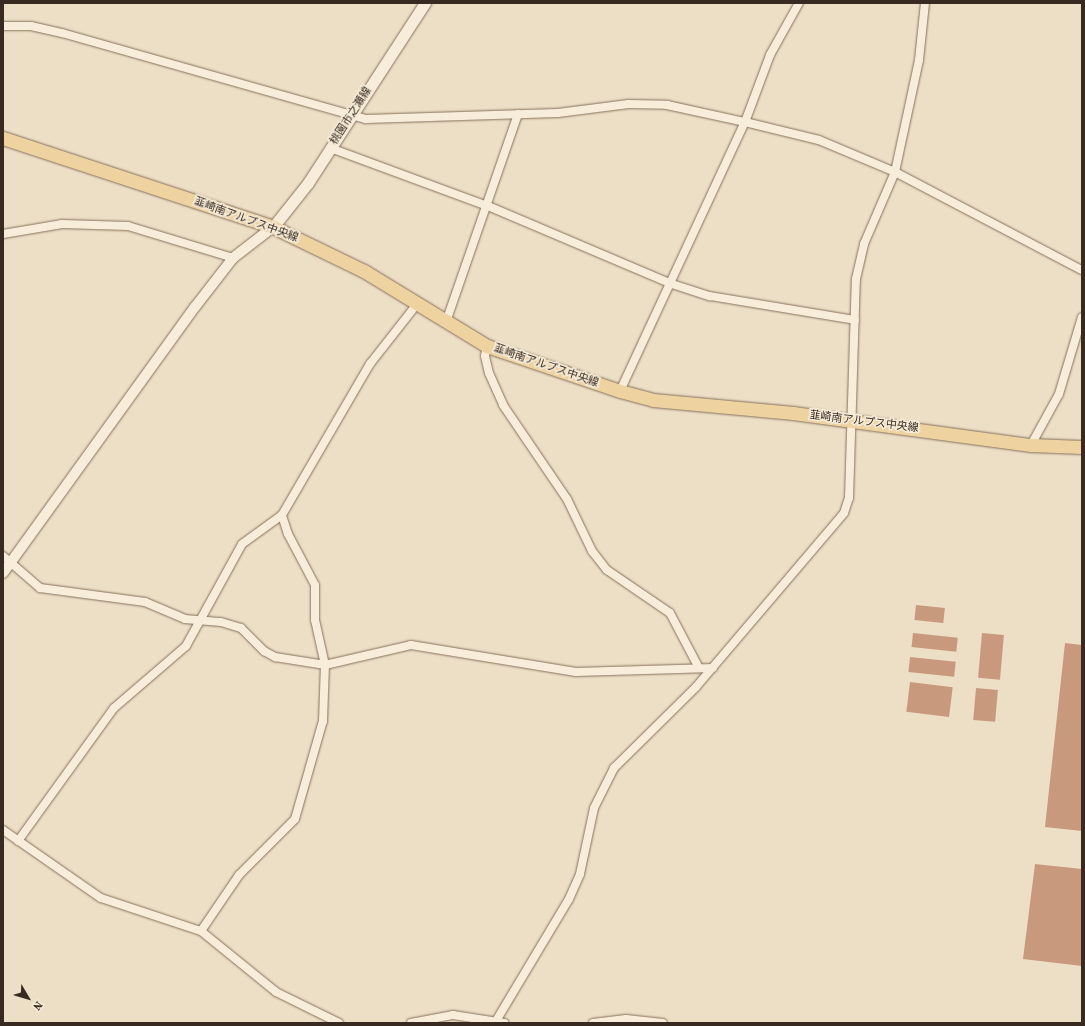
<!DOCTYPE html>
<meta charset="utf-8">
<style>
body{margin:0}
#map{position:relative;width:1085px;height:1026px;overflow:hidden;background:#eddfc6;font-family:"Source Serif 4","Noto Sans JP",serif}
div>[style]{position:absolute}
.building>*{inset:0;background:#c9997e;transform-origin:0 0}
.roads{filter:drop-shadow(0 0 1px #87715d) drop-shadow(0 0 1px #87715d)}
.minor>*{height:8px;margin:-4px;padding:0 4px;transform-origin:4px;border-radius:4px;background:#f8edda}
.tertiary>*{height:10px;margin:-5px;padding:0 5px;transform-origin:5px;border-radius:5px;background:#f8edda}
.secondary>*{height:11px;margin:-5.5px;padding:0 5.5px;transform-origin:5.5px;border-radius:5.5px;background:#f8edda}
.primary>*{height:13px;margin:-6.5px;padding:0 6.5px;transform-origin:6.5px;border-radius:6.5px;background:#eed2a0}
span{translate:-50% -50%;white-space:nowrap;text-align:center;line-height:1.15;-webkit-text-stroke:3.5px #f4ead6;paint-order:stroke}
.street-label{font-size:11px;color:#382a20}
.frame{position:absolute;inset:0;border:4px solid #382a20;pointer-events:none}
.north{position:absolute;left:8px;top:978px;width:40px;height:40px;-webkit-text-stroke:3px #f4ead6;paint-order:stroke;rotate:128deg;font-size:11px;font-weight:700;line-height:16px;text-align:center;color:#382a20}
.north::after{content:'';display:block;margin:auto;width:14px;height:18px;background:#382a20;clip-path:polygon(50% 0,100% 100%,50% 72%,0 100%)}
</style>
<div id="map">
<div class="building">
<i style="left:916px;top:605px;width:29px;height:15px;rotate:6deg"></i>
<i style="left:913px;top:633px;width:45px;height:14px;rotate:6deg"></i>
<i style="left:982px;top:633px;width:22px;height:45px;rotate:5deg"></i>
<i style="clip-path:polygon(1065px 643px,1082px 645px,1082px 831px,1045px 827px)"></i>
<i style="left:910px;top:657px;width:46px;height:15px;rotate:6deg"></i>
<i style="left:910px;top:682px;width:43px;height:30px;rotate:7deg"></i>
<i style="left:976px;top:688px;width:22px;height:32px;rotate:5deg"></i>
<i style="clip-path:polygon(1035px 864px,1082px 869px,1082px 966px,1023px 959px)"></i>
</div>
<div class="roads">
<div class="minor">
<i style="left:3px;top:26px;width:28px"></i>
<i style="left:31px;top:26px;width:32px;rotate:13deg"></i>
<i style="left:62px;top:33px;width:316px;rotate:15.8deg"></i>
<i style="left:366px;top:119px;width:192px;rotate:-1.8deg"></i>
<i style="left:558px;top:113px;width:71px;rotate:-7.3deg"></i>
<i style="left:628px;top:104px;width:39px;rotate:1deg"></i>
<i style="left:667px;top:105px;width:80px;rotate:12.3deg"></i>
<i style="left:745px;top:122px;width:76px;rotate:13.7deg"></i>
<i style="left:819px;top:140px;width:82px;rotate:22.8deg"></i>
<i style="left:895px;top:172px;width:211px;rotate:27.7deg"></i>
<i style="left:330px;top:148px;width:168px;rotate:20.2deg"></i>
<i style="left:488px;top:206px;width:200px;rotate:23deg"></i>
<i style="left:672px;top:284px;width:40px;rotate:18deg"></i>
<i style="left:710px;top:296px;width:147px;rotate:9.4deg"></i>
<i style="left:3px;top:234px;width:60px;rotate:-9.6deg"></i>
<i style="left:62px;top:224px;width:66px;rotate:1.7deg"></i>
<i style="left:128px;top:226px;width:110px;rotate:16.9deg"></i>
<i style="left:446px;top:322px;width:220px;rotate:-70.9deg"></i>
<i style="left:487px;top:346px;width:10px;rotate:101deg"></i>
<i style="left:485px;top:356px;width:17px;rotate:77deg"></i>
<i style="left:489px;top:373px;width:35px;rotate:66deg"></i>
<i style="left:503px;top:405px;width:114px;rotate:55.8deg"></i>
<i style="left:567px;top:499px;width:58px;rotate:64.3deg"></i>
<i style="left:592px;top:551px;width:24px;rotate:52deg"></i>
<i style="left:607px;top:570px;width:76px;rotate:34.3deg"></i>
<i style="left:670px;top:613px;width:62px;rotate:62.2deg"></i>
<i style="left:620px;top:391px;width:297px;rotate:-65.1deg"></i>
<i style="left:745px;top:122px;width:72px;rotate:-69.5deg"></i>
<i style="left:770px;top:55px;width:60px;rotate:-60.9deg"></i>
<i style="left:1031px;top:445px;width:58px;rotate:-61.2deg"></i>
<i style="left:1059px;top:394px;width:80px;rotate:-73.4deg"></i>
<i style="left:3px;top:556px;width:49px;rotate:40.9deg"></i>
<i style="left:40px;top:588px;width:106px;rotate:7.6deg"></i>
<i style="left:145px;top:602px;width:43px;rotate:23deg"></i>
<i style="left:185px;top:619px;width:36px;rotate:5deg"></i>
<i style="left:221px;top:622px;width:21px;rotate:17deg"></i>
<i style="left:241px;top:628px;width:33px;rotate:45deg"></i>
<i style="left:264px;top:651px;width:13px;rotate:29deg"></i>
<i style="left:275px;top:657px;width:51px;rotate:9.1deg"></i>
<i style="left:325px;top:665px;width:88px;rotate:-13.1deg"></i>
<i style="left:411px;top:645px;width:167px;rotate:9.3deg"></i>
<i style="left:576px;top:672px;width:137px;rotate:-1.7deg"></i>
<i style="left:3px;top:830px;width:119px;rotate:34.8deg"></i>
<i style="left:101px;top:898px;width:105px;rotate:18.3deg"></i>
<i style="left:201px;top:931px;width:97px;rotate:39.1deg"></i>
<i style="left:276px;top:992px;width:70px;rotate:26.2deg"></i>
<i style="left:18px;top:841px;width:164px;rotate:-54.2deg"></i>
<i style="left:114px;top:708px;width:95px;rotate:-40.7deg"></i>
<i style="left:186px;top:646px;width:116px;rotate:-61.2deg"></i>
<i style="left:242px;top:544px;width:49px;rotate:-35.9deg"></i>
<i style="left:282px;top:515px;width:175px;rotate:-59.8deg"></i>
<i style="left:370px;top:364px;width:76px;rotate:-51.9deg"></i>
<i style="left:201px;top:931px;width:68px;rotate:-55.8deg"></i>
<i style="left:239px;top:875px;width:79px;rotate:-45deg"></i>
<i style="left:295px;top:819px;width:102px;rotate:-74.1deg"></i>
<i style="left:323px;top:721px;width:56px;rotate:-88deg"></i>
<i style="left:325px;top:665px;width:46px;rotate:-102.5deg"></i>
<i style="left:315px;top:620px;width:35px;rotate:-90deg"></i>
<i style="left:315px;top:585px;width:58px;rotate:-117.9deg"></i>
<i style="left:288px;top:534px;width:20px;rotate:-108deg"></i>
<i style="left:496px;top:1021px;width:142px;rotate:-59.1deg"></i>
<i style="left:569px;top:899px;width:27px;rotate:-66deg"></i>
<i style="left:580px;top:874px;width:67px;rotate:-78deg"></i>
<i style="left:594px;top:808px;width:45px;rotate:-63.4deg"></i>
<i style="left:614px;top:768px;width:115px;rotate:-44.6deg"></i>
<i style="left:696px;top:687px;width:228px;rotate:-49.6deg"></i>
<i style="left:844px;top:513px;width:16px;rotate:-72deg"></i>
<i style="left:849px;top:498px;width:219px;rotate:-88.2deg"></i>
<i style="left:856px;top:279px;width:36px;rotate:-77deg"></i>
<i style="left:864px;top:244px;width:78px;rotate:-66.7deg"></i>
<i style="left:895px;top:172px;width:115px;rotate:-77.9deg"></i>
<i style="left:919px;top:60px;width:57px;rotate:-84deg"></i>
<i style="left:411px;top:1023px;width:43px;rotate:-10.8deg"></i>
<i style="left:453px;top:1015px;width:52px;rotate:8.9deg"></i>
<i style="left:593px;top:1023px;width:33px;rotate:-7deg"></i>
<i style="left:626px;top:1019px;width:37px;rotate:6deg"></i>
</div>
<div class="tertiary">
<i style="left:3px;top:573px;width:328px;rotate:-54.2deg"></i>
<i style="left:195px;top:307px;width:62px;rotate:-52.2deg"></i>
<i style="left:233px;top:258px;width:51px;rotate:-37.8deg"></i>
</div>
<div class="secondary">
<i style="left:273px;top:227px;width:56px;rotate:-51.5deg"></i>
<i style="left:308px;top:183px;width:215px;rotate:-57deg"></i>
</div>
<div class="primary">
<i style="left:3px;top:138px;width:284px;rotate:18.2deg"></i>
<i style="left:273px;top:227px;width:101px;rotate:25.8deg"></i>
<i style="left:364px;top:271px;width:144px;rotate:31.4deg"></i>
<i style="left:487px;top:346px;width:140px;rotate:18.7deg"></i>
<i style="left:620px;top:391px;width:34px;rotate:15deg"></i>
<i style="left:653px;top:400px;width:141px;rotate:5.3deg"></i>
<i style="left:793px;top:413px;width:240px;rotate:7.7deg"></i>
<i style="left:1031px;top:445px;width:51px;rotate:2.2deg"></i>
</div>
</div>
<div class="street-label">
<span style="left:351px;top:116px;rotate:-57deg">桃園市之瀬線</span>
<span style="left:246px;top:220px;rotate:20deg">韮崎南アルプス中央線</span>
<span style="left:546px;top:366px;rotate:19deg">韮崎南アルプス中央線</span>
<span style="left:864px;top:422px;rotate:7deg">韮崎南アルプス中央線</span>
</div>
<div class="frame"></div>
<div class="north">N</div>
</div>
